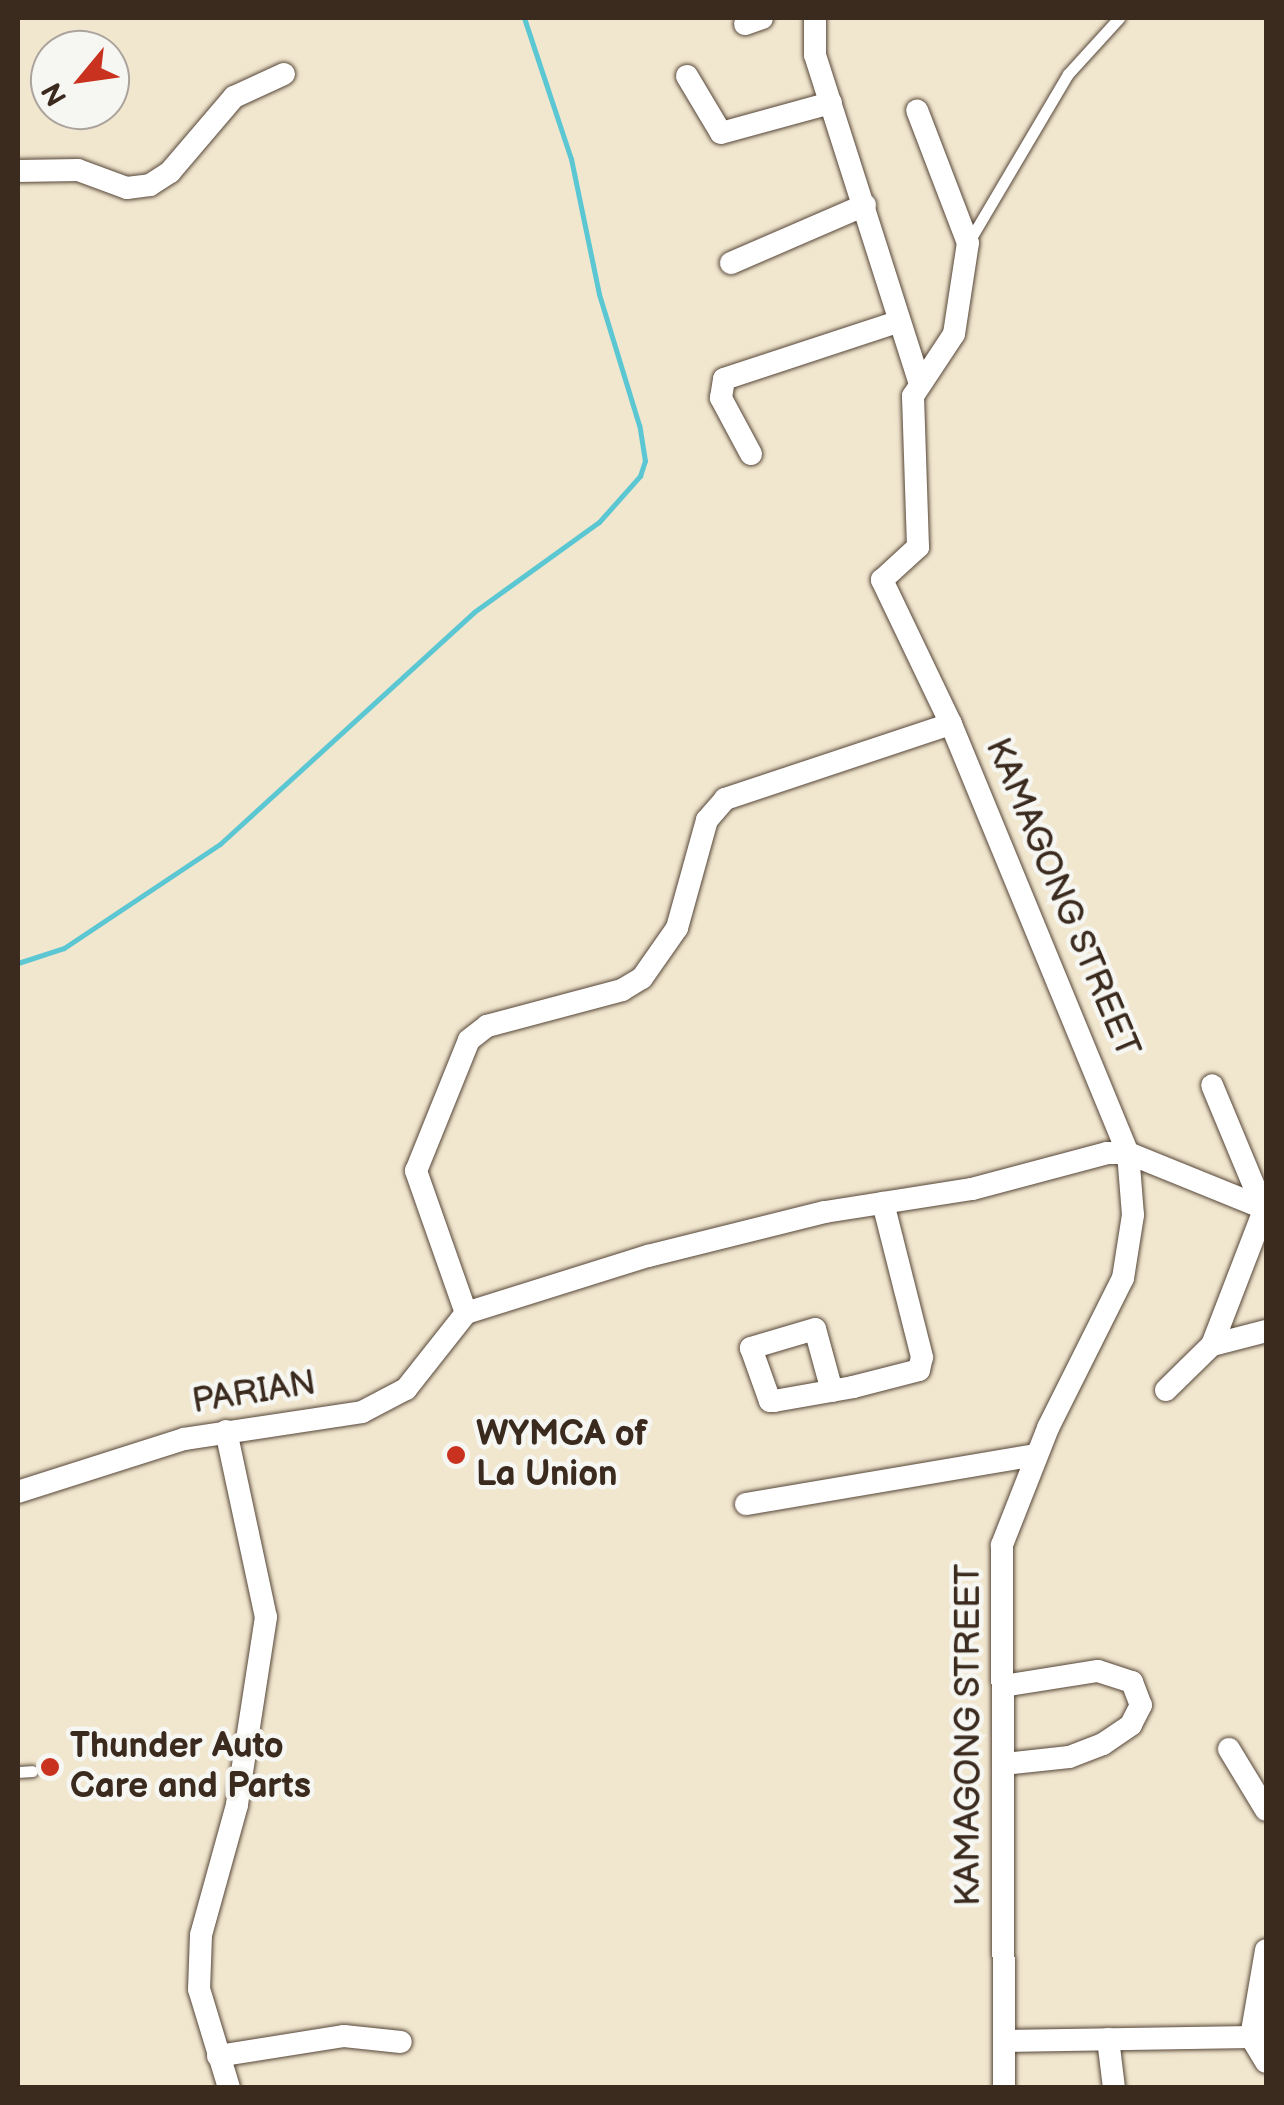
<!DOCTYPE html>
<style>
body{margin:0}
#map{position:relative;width:1284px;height:2105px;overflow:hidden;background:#f1e6ce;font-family:"Balsamiq Sans",sans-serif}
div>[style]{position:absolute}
.stream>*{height:5px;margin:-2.5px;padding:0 2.5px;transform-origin:2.5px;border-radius:2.5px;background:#5bc7d3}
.roads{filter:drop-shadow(0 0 2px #564638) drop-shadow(0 0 2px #564638)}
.service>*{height:11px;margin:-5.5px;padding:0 5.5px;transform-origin:5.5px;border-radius:5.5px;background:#fff}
.minor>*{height:22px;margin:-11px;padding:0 11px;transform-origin:11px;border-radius:11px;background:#fff}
.dots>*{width:28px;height:28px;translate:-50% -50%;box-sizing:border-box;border:5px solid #f6f6f2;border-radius:50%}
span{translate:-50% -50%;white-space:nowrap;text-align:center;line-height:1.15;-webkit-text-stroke:9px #f6f6f2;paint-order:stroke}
.street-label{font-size:35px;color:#3b2a1e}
.poi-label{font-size:35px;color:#3b2a1e;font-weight:700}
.left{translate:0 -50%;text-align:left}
.frame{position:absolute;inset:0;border:20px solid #3b2a1e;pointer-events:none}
.north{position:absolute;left:30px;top:30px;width:100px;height:100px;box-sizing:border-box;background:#f6f6f2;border:2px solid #aba49d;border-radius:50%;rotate:241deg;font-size:28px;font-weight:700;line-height:40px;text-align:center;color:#3b2a1e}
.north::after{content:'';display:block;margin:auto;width:35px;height:45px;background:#c8321e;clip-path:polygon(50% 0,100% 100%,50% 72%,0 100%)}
</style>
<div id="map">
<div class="stream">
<i style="left:18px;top:963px;width:48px;rotate:-18.1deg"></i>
<i style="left:64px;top:948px;width:187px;rotate:-33.7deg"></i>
<i style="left:220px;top:844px;width:344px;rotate:-42.4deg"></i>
<i style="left:474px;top:612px;width:154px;rotate:-35.8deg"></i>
<i style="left:599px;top:522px;width:62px;rotate:-48.3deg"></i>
<i style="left:640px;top:476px;width:16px;rotate:-72deg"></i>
<i style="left:645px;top:461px;width:36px;rotate:-99deg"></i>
<i style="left:639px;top:425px;width:137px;rotate:-107deg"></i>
<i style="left:599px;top:294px;width:138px;rotate:-101.7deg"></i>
<i style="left:571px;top:159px;width:149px;rotate:-108.4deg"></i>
</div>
<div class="roads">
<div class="service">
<i style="left:968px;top:243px;width:196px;rotate:-59.4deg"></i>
<i style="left:1068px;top:74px;width:76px;rotate:-47.7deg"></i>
<i style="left:18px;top:1772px;width:14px;rotate:-4deg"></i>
</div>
<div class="minor">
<i style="left:815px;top:18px;width:37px;rotate:90deg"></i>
<i style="left:815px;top:55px;width:342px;rotate:72.3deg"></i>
<i style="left:745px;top:24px;width:18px;rotate:-19deg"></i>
<i style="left:687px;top:76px;width:66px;rotate:59.2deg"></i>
<i style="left:721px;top:133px;width:114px;rotate:-15.3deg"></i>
<i style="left:18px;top:171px;width:60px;rotate:-1deg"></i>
<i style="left:78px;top:170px;width:52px;rotate:20.2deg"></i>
<i style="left:127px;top:188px;width:23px;rotate:-7deg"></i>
<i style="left:150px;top:185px;width:24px;rotate:-33deg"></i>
<i style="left:170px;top:172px;width:99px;rotate:-49.5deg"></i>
<i style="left:234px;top:97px;width:55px;rotate:-24.7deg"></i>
<i style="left:731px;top:263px;width:146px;rotate:-23.4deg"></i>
<i style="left:751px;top:454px;width:64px;rotate:-118.2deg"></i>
<i style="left:721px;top:398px;width:19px;rotate:-81deg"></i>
<i style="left:724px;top:379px;width:182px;rotate:-18.2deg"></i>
<i style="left:951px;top:724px;width:464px;rotate:67.6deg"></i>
<i style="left:1128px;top:1153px;width:62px;rotate:85.4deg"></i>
<i style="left:1133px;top:1215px;width:64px;rotate:99deg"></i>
<i style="left:1123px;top:1278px;width:168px;rotate:116.6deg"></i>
<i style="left:1048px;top:1428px;width:126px;rotate:111.5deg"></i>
<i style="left:1002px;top:1545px;width:543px;rotate:89.79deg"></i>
<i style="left:466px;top:1313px;width:151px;rotate:-109.4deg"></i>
<i style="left:416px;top:1171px;width:141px;rotate:-68deg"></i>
<i style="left:469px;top:1040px;width:23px;rotate:-38deg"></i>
<i style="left:487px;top:1026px;width:140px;rotate:-14.9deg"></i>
<i style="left:622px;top:990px;width:23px;rotate:-31deg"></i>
<i style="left:642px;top:978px;width:61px;rotate:-55deg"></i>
<i style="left:677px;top:928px;width:112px;rotate:-74.5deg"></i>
<i style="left:707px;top:820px;width:28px;rotate:-49deg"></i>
<i style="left:725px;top:799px;width:238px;rotate:-18.4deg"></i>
<i style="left:951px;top:724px;width:160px;rotate:-115.6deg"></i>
<i style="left:882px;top:580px;width:49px;rotate:-42.5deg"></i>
<i style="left:918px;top:547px;width:151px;rotate:-91.9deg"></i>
<i style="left:913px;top:396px;width:74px;rotate:-56.5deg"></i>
<i style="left:954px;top:334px;width:92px;rotate:-81.3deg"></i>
<i style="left:968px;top:243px;width:142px;rotate:-111deg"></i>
<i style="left:466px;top:1313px;width:191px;rotate:-17.4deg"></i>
<i style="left:648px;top:1256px;width:182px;rotate:-14deg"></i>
<i style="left:825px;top:1212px;width:149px;rotate:-8.9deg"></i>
<i style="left:972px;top:1189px;width:140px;rotate:-14.9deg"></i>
<i style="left:1107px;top:1153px;width:21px"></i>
<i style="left:1128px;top:1153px;width:149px;rotate:22.1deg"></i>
<i style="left:1212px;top:1345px;width:56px;rotate:-14.5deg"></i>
<i style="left:1166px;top:1390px;width:64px;rotate:-44.4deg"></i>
<i style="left:1212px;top:1345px;width:145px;rotate:-68.9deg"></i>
<i style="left:1264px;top:1210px;width:135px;rotate:-112.6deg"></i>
<i style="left:832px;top:1391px;width:64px;rotate:-105.3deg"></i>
<i style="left:815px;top:1329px;width:67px;rotate:163.5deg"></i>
<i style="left:751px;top:1348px;width:56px;rotate:70.3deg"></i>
<i style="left:770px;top:1401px;width:4px"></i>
<i style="left:774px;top:1401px;width:80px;rotate:-10deg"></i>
<i style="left:853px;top:1387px;width:68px;rotate:-14.4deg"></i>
<i style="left:919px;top:1370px;width:13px;rotate:-77deg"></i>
<i style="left:922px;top:1357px;width:159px;rotate:-104.2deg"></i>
<i style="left:226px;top:1431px;width:190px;rotate:77.9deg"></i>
<i style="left:266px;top:1617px;width:190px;rotate:98.8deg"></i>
<i style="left:237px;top:1805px;width:135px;rotate:105.5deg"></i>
<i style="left:201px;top:1935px;width:54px;rotate:92.1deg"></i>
<i style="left:199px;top:1989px;width:103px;rotate:73.1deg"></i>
<i style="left:18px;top:1492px;width:174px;rotate:-17.7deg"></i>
<i style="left:184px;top:1439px;width:180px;rotate:-8.6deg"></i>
<i style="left:362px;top:1412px;width:50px;rotate:-27.6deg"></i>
<i style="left:406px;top:1389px;width:97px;rotate:-51.7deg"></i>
<i style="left:746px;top:1504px;width:294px;rotate:-9.6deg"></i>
<i style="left:1003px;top:1686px;width:96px;rotate:-9deg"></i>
<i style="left:1098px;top:1671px;width:36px;rotate:18deg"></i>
<i style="left:1132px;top:1682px;width:25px;rotate:69deg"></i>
<i style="left:1141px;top:1705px;width:22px;rotate:117deg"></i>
<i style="left:1131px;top:1725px;width:34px;rotate:146deg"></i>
<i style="left:1103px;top:1744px;width:36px;rotate:159deg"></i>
<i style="left:1069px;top:1757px;width:64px;rotate:173.8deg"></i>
<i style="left:1229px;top:1749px;width:71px;rotate:58.8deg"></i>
<i style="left:1251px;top:2037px;width:88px;rotate:-80.2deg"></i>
<i style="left:1251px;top:2037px;width:29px;rotate:59deg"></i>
<i style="left:1108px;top:2039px;width:49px;rotate:83deg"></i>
<i style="left:1004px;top:2041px;width:247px;rotate:-0.9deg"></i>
<i style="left:1251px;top:2037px;width:17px;rotate:-25deg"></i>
<i style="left:218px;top:2056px;width:128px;rotate:-9deg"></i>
<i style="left:344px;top:2036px;width:57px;rotate:6deg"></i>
</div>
</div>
<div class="dots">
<i style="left:456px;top:1455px;background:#c8321e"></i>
<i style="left:50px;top:1767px;background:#c8321e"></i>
</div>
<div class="street-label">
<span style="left:1062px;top:898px;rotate:67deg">KAMAGONG STREET</span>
<span style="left:254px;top:1393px;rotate:-9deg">PARIAN</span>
<span style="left:969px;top:1735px;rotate:-90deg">KAMAGONG STREET</span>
</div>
<div class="poi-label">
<span class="left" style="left:476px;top:1455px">WYMCA of<br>La Union</span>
<span class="left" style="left:70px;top:1767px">Thunder Auto<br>Care and Parts</span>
</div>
<div class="frame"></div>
<div class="north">N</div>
</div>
